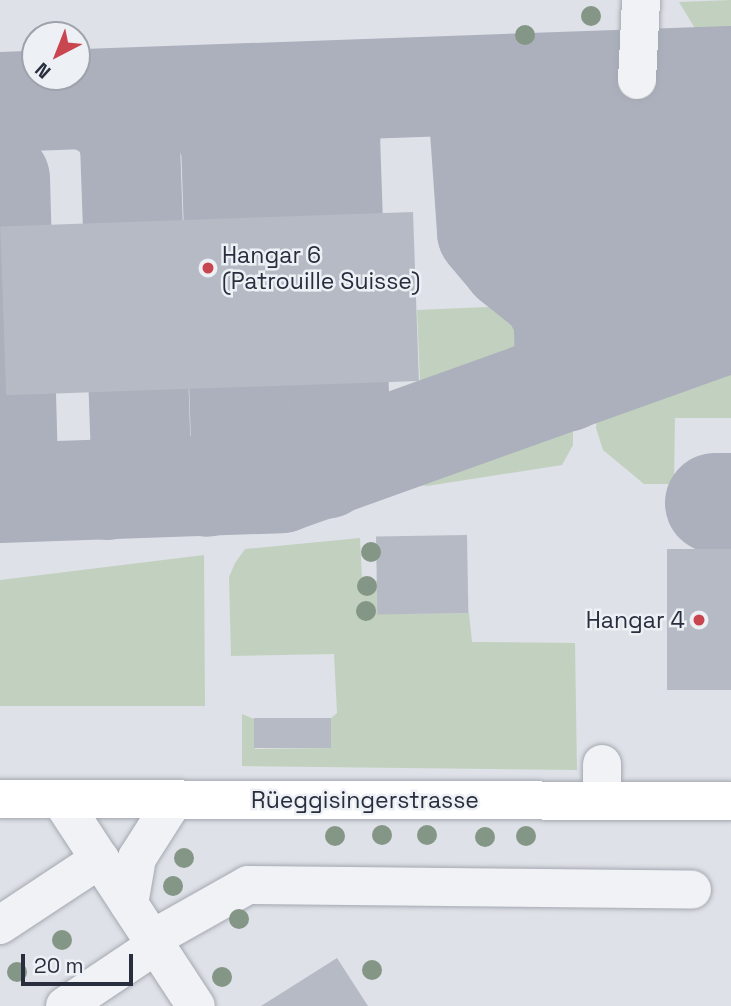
<!DOCTYPE html>
<meta charset="utf-8">
<style>
body{margin:0}
#map{position:relative;width:731px;height:1006px;overflow:hidden;background:#dee1e7;font-family:"Space Grotesk",sans-serif}
div>[style]{position:absolute}
.green>*{inset:0;background:#c2d1bf}
.taxiway>*{height:100px;margin:-50px;padding:0 50px;transform-origin:50px;border-radius:50px;background:#abb0bc}
.building>*{inset:0;background:#b5bac4;transform-origin:0 0}
.roads{filter:drop-shadow(0 0 2px #a4a8b1) drop-shadow(0 0 2px #a4a8b1)}
.minor>*{height:38px;margin:-19px;padding:0 19px;transform-origin:19px;border-radius:19px;background:#f0f2f5}
.major>*{height:38px;margin:-19px;padding:0 19px;transform-origin:19px;border-radius:19px;background:#fff}
.trees>*{width:20px;height:20px;margin:-10px;border-radius:50%;background:#849686}
.dots>*{width:19px;height:19px;translate:-50% -50%;box-sizing:border-box;border:4px solid #edf0f5;border-radius:50%}
span{translate:-50% -50%;white-space:nowrap;text-align:center;line-height:1.15;-webkit-text-stroke:5px #edf0f5;paint-order:stroke}
.poi-label{font-size:23px;color:#282e3d}
.left{translate:0 -50%;text-align:left}
.right{translate:-100% -50%;text-align:right}
.street-label{font-size:23px;color:#282e3d}
.north{position:absolute;left:21px;top:21px;width:70px;height:70px;box-sizing:border-box;background:#edf0f5;border:2px solid #9ea2ab;border-radius:50%;rotate:222deg;font-size:19px;font-weight:700;line-height:28px;text-align:center;color:#282e3d}
.north::after{content:'';display:block;margin:auto;width:24px;height:32px;background:#c94650;clip-path:polygon(50% 0,100% 100%,50% 72%,0 100%)}
.scale{position:absolute;left:21px;top:954px;width:112px;height:32px;box-sizing:border-box;border:4px solid #282e3d;border-top:0;padding-left:9px;font-size:21px;line-height:24px;white-space:nowrap;color:#282e3d;-webkit-text-stroke:5px #edf0f5;paint-order:stroke}
</style>
<div id="map">
<div class="green">
<i style="clip-path:polygon(731px 0,731px 40px,696px 30px,679px 2px)"></i>
<i style="clip-path:polygon(511px 306px,528px 313px,534px 329px,531px 353px,519px 369px,450px 394px,428px 389px,420px 381px,417px 310px)"></i>
<i style="clip-path:polygon(731px 353px,731px 418px,675px 418px,674px 484px,644px 484px,603px 450px,596px 428px,598px 401px)"></i>
<i style="clip-path:polygon(573px 409px,573px 445px,562px 465px,427px 486px,412px 484px,412px 473px,422px 463px)"></i>
<i style="clip-path:polygon(173px 516px,173px 519px,0 541px,0 522px)"></i>
<i style="clip-path:polygon(360px 538px,362px 578px,377px 581px,378px 614px,469px 613px,472px 642px,575px 643px,577px 770px,242px 766px,242px 714px,254px 719px,255px 749px,331px 748px,331px 718px,337px 713px,334px 654px,231px 656px,229px 577px,235px 563px,245px 549px)"></i>
<i style="clip-path:polygon(204px 555px,205px 706px,0 706px,0 580px)"></i>
</div>
<div class="taxiway">
<i style="left:687px;top:78px;width:18px;rotate:16deg"></i>
<i style="left:704px;top:83px;width:16px;rotate:60deg"></i>
<i style="left:712px;top:97px;width:228px;rotate:87.5deg"></i>
<i style="left:613px;top:81px;width:16px;rotate:22deg"></i>
<i style="left:628px;top:87px;width:17px;rotate:69deg"></i>
<i style="left:634px;top:103px;width:249px;rotate:87.5deg"></i>
<i style="left:534px;top:84px;width:16px;rotate:15deg"></i>
<i style="left:549px;top:88px;width:15px;rotate:62deg"></i>
<i style="left:556px;top:101px;width:281px;rotate:88deg"></i>
<i style="left:463px;top:87px;width:21px;rotate:45deg"></i>
<i style="left:478px;top:102px;width:130px;rotate:86deg"></i>
<i style="left:487px;top:232px;width:38px;rotate:50deg"></i>
<i style="left:511px;top:261px;width:51px;rotate:38.7deg"></i>
<i style="left:551px;top:293px;width:29px;rotate:63deg"></i>
<i style="left:285px;top:93px;width:33px;rotate:25deg"></i>
<i style="left:315px;top:107px;width:34px;rotate:63deg"></i>
<i style="left:330px;top:137px;width:310px;rotate:88deg"></i>
<i style="left:341px;top:447px;width:15px;rotate:106deg"></i>
<i style="left:337px;top:461px;width:14px;rotate:146deg"></i>
<i style="left:190px;top:96px;width:25px;rotate:26deg"></i>
<i style="left:213px;top:107px;width:39px;rotate:63deg"></i>
<i style="left:231px;top:142px;width:309px;rotate:88.1deg"></i>
<i style="left:241px;top:451px;width:25px;rotate:113deg"></i>
<i style="left:231px;top:474px;width:28px;rotate:153deg"></i>
<i style="left:88px;top:99px;width:35px;rotate:29deg"></i>
<i style="left:119px;top:116px;width:29px;rotate:68deg"></i>
<i style="left:130px;top:143px;width:312px;rotate:88deg"></i>
<i style="left:141px;top:455px;width:26px;rotate:115deg"></i>
<i style="left:130px;top:479px;width:26px;rotate:155deg"></i>
<i style="left:0;top:102px;width:731px;rotate:-2.04deg"></i>
<i style="left:0;top:179px;width:280px;rotate:88.4deg"></i>
<i style="left:8px;top:459px;width:22px;rotate:111deg"></i>
<i style="left:0;top:493px;width:281px;rotate:-2deg"></i>
<i style="left:281px;top:483px;width:478px;rotate:-19.7deg"></i>
<i style="left:715px;top:503px;width:16px"></i>
</div>
<div class="building">
<i style="left:413px;top:212px;width:169px;height:413px;rotate:88deg"></i>
<i style="left:467px;top:535px;width:78px;height:91px;rotate:89deg"></i>
<i style="left:731px;top:549px;width:141px;height:64px;rotate:90deg"></i>
<i style="left:331px;top:718px;width:30px;height:77px;rotate:90deg"></i>
<i style="clip-path:polygon(337px 958px,368px 1006px,261px 1006px)"></i>
</div>
<div class="roads">
<div class="minor">
<i style="left:637px;top:80px;width:80px;rotate:-87.1deg"></i>
<i style="left:602px;top:764px;width:37px;rotate:90deg"></i>
<i style="left:61px;top:800px;width:246px;rotate:56.8deg"></i>
<i style="left:129px;top:904px;width:47px;rotate:-80.1deg"></i>
<i style="left:137px;top:858px;width:69px;rotate:-57.5deg"></i>
<i style="left:0;top:925px;width:120px;rotate:-33.4deg"></i>
<i style="left:152px;top:939px;width:110px;rotate:-29.4deg"></i>
<i style="left:248px;top:885px;width:444px;rotate:0.6deg"></i>
<i style="left:65px;top:1006px;width:110px;rotate:-33.8deg"></i>
</div>
<div class="major">
<i style="left:0;top:799px;width:731px;rotate:0.16deg"></i>
</div>
</div>
<div class="trees">
<i style="left:591px;top:16px"></i>
<i style="left:525px;top:35px"></i>
<i style="left:371px;top:552px"></i>
<i style="left:367px;top:586px"></i>
<i style="left:366px;top:611px"></i>
<i style="left:382px;top:835px"></i>
<i style="left:427px;top:835px"></i>
<i style="left:335px;top:836px"></i>
<i style="left:526px;top:836px"></i>
<i style="left:485px;top:837px"></i>
<i style="left:184px;top:858px"></i>
<i style="left:173px;top:886px"></i>
<i style="left:239px;top:919px"></i>
<i style="left:62px;top:940px"></i>
<i style="left:372px;top:970px"></i>
<i style="left:17px;top:972px"></i>
<i style="left:222px;top:977px"></i>
</div>
<div class="dots">
<i style="left:208px;top:268px;background:#c94650"></i>
<i style="left:699px;top:620px;background:#c94650"></i>
</div>
<div class="poi-label">
<span class="left" style="left:222px;top:268px">Hangar 6<br>(Patrouille Suisse)</span>
<span class="right" style="left:685px;top:620px">Hangar 4</span>
</div>
<div class="street-label">
<span style="left:365px;top:800px">Rüeggisingerstrasse</span>
</div>
<div class="north">N</div>
<div class="scale">20 m</div>
</div>
